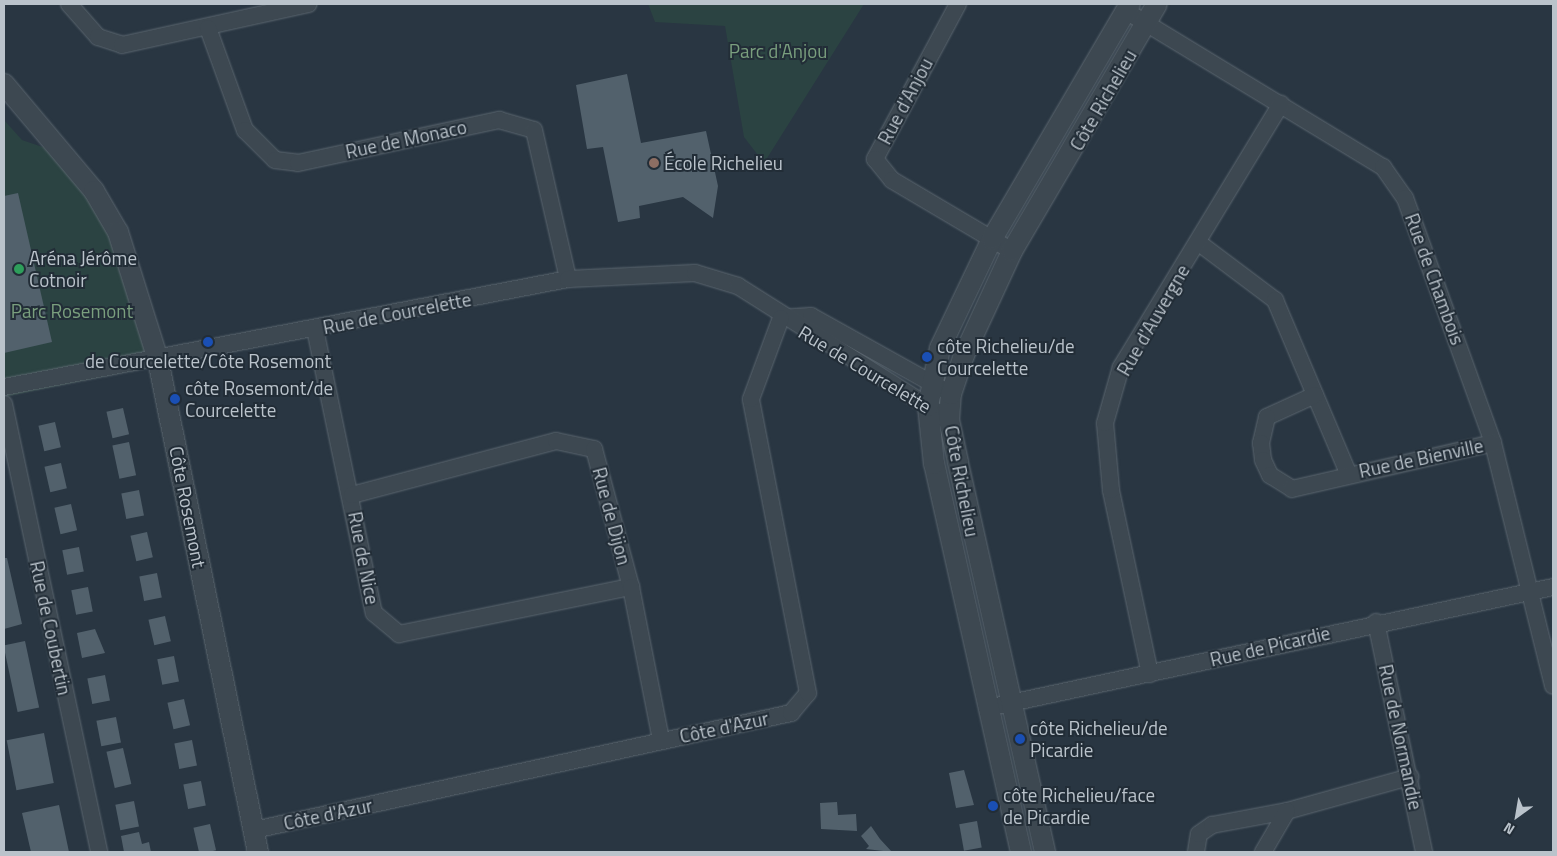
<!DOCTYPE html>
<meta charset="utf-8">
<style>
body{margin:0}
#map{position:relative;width:1557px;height:856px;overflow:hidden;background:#293642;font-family:"Titillium Web",sans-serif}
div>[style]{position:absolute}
.green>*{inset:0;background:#2b4342}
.building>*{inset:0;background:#52616c;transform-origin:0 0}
.roads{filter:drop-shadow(0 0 1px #5b666f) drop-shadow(0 0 1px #5b666f)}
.minor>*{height:16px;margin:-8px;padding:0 8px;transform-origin:8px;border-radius:8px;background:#3d4851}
.tertiary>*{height:20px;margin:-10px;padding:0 10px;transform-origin:10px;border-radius:10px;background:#3d4851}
.dots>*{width:14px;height:14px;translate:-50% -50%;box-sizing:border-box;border:2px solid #222d37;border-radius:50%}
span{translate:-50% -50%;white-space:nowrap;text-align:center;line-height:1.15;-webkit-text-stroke:4px #222d37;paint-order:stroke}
.park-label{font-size:19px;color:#7a9f7e}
.street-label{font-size:19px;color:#bac3cb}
.poi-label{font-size:19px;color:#bac3cb}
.left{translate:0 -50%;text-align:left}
.frame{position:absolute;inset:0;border:5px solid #bac3cb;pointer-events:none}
.north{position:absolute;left:1492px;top:791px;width:50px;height:50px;-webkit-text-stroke:4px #222d37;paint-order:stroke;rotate:212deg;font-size:14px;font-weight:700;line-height:20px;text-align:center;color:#bac3cb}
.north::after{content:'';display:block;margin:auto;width:18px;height:22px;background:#bac3cb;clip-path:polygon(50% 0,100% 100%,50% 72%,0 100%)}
</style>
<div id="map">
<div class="green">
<i style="clip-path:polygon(648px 4px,864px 4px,764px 163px,744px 137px,725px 26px,655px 22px)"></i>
<i style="clip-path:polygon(4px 120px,22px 140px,57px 152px,114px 233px,160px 365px,4px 397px)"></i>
</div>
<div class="building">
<i style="clip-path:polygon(627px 74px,641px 143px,706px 131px,718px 186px,713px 218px,683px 197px,639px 206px,640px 218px,618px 222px,603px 147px,587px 149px,576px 85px)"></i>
<i style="clip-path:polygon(18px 193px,52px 342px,4px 353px,4px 196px)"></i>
<i style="left:123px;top:408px;width:27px;height:17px;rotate:77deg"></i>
<i style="left:55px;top:422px;width:26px;height:17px;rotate:77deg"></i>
<i style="left:129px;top:442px;width:34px;height:17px;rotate:78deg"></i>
<i style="left:61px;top:463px;width:26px;height:17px;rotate:77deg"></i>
<i style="left:139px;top:490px;width:26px;height:18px;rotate:79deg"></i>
<i style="left:71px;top:504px;width:27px;height:17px;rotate:77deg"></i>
<i style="left:147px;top:532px;width:26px;height:17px;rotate:77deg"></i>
<i style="left:79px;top:547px;width:25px;height:17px;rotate:79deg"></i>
<i style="clip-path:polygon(4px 558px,7px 558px,22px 624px,4px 629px)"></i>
<i style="left:157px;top:573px;width:25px;height:18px;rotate:79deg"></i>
<i style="left:88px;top:587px;width:25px;height:17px;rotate:79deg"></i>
<i style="left:165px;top:616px;width:26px;height:17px;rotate:77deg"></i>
<i style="clip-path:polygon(95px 629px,105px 653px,82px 658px,77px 633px)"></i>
<i style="left:25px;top:641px;width:68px;height:22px;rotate:78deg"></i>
<i style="left:174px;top:656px;width:26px;height:17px;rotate:79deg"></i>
<i style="left:105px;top:675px;width:26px;height:18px;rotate:79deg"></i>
<i style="left:184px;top:699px;width:27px;height:17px;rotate:77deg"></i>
<i style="left:116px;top:717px;width:26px;height:20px;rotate:79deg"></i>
<i style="left:44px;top:733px;width:51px;height:38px;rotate:79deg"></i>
<i style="left:192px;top:740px;width:26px;height:18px;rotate:79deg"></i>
<i style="left:123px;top:748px;width:37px;height:17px;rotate:77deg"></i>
<i style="clip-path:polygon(964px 770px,974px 805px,956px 808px,949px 773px)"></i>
<i style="left:201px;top:781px;width:25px;height:18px;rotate:79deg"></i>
<i style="left:134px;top:801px;width:26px;height:19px;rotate:79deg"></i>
<i style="clip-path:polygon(837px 802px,838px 815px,856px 814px,857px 831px,821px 829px,820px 803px)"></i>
<i style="clip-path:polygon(59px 805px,69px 852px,31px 852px,22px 813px)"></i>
<i style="left:977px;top:821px;width:27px;height:18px;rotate:80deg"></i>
<i style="left:210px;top:824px;width:27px;height:17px;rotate:77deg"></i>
<i style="clip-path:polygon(871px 826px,880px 839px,892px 852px,866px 849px,869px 846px,861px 836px)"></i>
<i style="clip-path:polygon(139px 832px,142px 844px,149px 842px,151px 852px,124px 852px,121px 836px)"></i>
</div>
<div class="roads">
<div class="minor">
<i style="left:69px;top:4px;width:44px;rotate:48.7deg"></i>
<i style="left:98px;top:37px;width:25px;rotate:18deg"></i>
<i style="left:122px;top:45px;width:191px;rotate:-12.4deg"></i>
<i style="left:958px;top:4px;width:176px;rotate:118.2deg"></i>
<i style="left:875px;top:159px;width:27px;rotate:51deg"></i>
<i style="left:892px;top:180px;width:139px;rotate:30.6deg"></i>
<i style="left:1126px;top:11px;width:301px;rotate:31.3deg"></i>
<i style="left:1383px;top:167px;width:38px;rotate:55deg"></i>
<i style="left:1405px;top:198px;width:260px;rotate:70.2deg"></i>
<i style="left:1493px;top:443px;width:250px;rotate:76.1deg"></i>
<i style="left:208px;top:28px;width:109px;rotate:70.1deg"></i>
<i style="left:245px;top:130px;width:42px;rotate:45deg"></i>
<i style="left:275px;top:160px;width:23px;rotate:7deg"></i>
<i style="left:298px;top:163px;width:206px;rotate:-12.1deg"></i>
<i style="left:499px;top:120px;width:36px;rotate:16deg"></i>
<i style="left:534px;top:130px;width:153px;rotate:77.1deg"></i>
<i style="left:1199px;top:243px;width:95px;rotate:36.9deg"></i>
<i style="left:1275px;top:300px;width:188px;rotate:67.1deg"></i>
<i style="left:781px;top:318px;width:30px;rotate:-4deg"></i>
<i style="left:811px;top:316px;width:150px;rotate:29.1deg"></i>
<i style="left:315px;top:329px;width:290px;rotate:78.3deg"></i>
<i style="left:374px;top:613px;width:33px;rotate:40deg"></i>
<i style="left:399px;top:634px;width:237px;rotate:-11.5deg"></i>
<i style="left:4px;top:387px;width:574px;rotate:-10.84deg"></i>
<i style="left:568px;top:279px;width:127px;rotate:-2.7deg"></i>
<i style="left:695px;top:273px;width:45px;rotate:16.8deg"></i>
<i style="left:738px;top:286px;width:236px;rotate:32.3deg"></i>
<i style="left:1315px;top:395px;width:53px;rotate:155.4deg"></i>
<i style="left:1267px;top:417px;width:27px;rotate:103deg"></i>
<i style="left:1261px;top:443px;width:17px;rotate:83deg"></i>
<i style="left:1263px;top:460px;width:17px;rotate:65deg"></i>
<i style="left:1270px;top:475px;width:26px;rotate:32deg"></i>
<i style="left:1292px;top:489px;width:206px;rotate:-12.9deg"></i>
<i style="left:4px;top:404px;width:458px;rotate:78deg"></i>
<i style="left:352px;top:495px;width:211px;rotate:-14.8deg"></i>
<i style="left:556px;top:441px;width:39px;rotate:12deg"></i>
<i style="left:594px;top:449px;width:143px;rotate:75deg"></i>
<i style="left:631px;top:587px;width:156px;rotate:78.9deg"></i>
<i style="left:1376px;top:622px;width:235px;rotate:78.2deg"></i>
<i style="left:1150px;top:674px;width:188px;rotate:-102deg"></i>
<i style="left:1111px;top:490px;width:67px;rotate:-95.1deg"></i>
<i style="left:1105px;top:423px;width:58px;rotate:-74.1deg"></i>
<i style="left:1121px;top:367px;width:308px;rotate:-58.7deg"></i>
<i style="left:987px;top:708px;width:579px;rotate:-12.07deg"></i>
<i style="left:1287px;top:811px;width:128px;rotate:-15.5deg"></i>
<i style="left:254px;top:830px;width:550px;rotate:-12.29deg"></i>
<i style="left:791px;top:713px;width:26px;rotate:-50deg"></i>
<i style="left:808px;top:693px;width:299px;rotate:-101deg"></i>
<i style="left:751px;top:399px;width:86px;rotate:-69.7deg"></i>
<i style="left:1196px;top:852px;width:18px;rotate:-81deg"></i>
<i style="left:1199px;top:834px;width:16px;rotate:-35deg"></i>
<i style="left:1212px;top:825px;width:76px;rotate:-10.6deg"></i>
<i style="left:1287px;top:811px;width:48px;rotate:120.3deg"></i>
</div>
<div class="tertiary">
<i style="left:4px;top:84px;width:140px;rotate:49.9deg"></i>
<i style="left:94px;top:191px;width:48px;rotate:59.7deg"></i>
<i style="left:118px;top:232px;width:134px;rotate:72.6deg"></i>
<i style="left:158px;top:360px;width:502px;rotate:78.51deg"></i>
<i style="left:1021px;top:852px;width:398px;rotate:-102.6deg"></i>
<i style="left:934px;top:464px;width:58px;rotate:-95.9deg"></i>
<i style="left:928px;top:406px;width:59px;rotate:-78.3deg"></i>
<i style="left:940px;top:348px;width:121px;rotate:-64.5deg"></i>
<i style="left:992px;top:239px;width:273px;rotate:-59.6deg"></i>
<i style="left:1045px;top:852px;width:400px;rotate:-102.6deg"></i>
<i style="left:958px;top:462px;width:43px;rotate:-102.1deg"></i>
<i style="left:949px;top:420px;width:26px;rotate:-86deg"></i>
<i style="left:951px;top:394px;width:41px;rotate:-71.6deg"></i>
<i style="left:964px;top:355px;width:115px;rotate:-65.2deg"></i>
<i style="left:1012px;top:251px;width:286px;rotate:-59.6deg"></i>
</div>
</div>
<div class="dots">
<i style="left:654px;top:163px;background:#8d6e63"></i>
<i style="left:19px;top:269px;background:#2e9e5b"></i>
<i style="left:208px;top:342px;background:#1a4fb4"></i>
<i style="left:927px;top:357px;background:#1a4fb4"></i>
<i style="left:175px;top:399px;background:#1a4fb4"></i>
<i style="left:1020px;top:739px;background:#1a4fb4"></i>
<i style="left:993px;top:806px;background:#1a4fb4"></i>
</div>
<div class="park-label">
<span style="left:778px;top:51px">Parc d'Anjou</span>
<span style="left:72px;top:311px">Parc Rosemont</span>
</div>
<div class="street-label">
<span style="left:1103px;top:100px;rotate:-60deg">Côte Richelieu</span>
<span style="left:905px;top:101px;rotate:-62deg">Rue d'Anjou</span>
<span style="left:406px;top:139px;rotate:-12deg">Rue de Monaco</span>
<span style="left:1435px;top:279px;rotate:70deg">Rue de Chambois</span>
<span style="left:397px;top:313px;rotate:-11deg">Rue de Courcelette</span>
<span style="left:1153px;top:320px;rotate:-60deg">Rue d'Auvergne</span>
<span style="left:865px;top:369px;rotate:31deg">Rue de Courcelette</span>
<span style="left:1421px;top:458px;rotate:-12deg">Rue de Bienville</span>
<span style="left:962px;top:481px;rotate:79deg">Côte Richelieu</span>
<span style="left:188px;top:507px;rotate:79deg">Côte Rosemont</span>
<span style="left:612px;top:516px;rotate:75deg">Rue de Dijon</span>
<span style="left:364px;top:558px;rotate:79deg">Rue de Nice</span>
<span style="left:51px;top:628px;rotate:78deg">Rue de Coubertin</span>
<span style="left:1270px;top:646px;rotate:-13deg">Rue de Picardie</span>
<span style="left:724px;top:727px;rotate:-12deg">Côte d'Azur</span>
<span style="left:1401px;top:737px;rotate:78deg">Rue de Normandie</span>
<span style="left:328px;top:814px;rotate:-12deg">Côte d'Azur</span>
</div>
<div class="poi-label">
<span class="left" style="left:664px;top:163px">École Richelieu</span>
<span class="left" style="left:29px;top:269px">Aréna Jérôme<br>Cotnoir</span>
<span class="left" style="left:937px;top:357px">côte Richelieu/de<br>Courcelette</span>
<span style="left:208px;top:361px">de Courcelette/Côte Rosemont</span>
<span class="left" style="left:185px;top:399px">côte Rosemont/de<br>Courcelette</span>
<span class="left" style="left:1030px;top:739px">côte Richelieu/de<br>Picardie</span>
<span class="left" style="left:1003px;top:806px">côte Richelieu/face<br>de Picardie</span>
</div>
<div class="frame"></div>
<div class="north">N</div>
</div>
